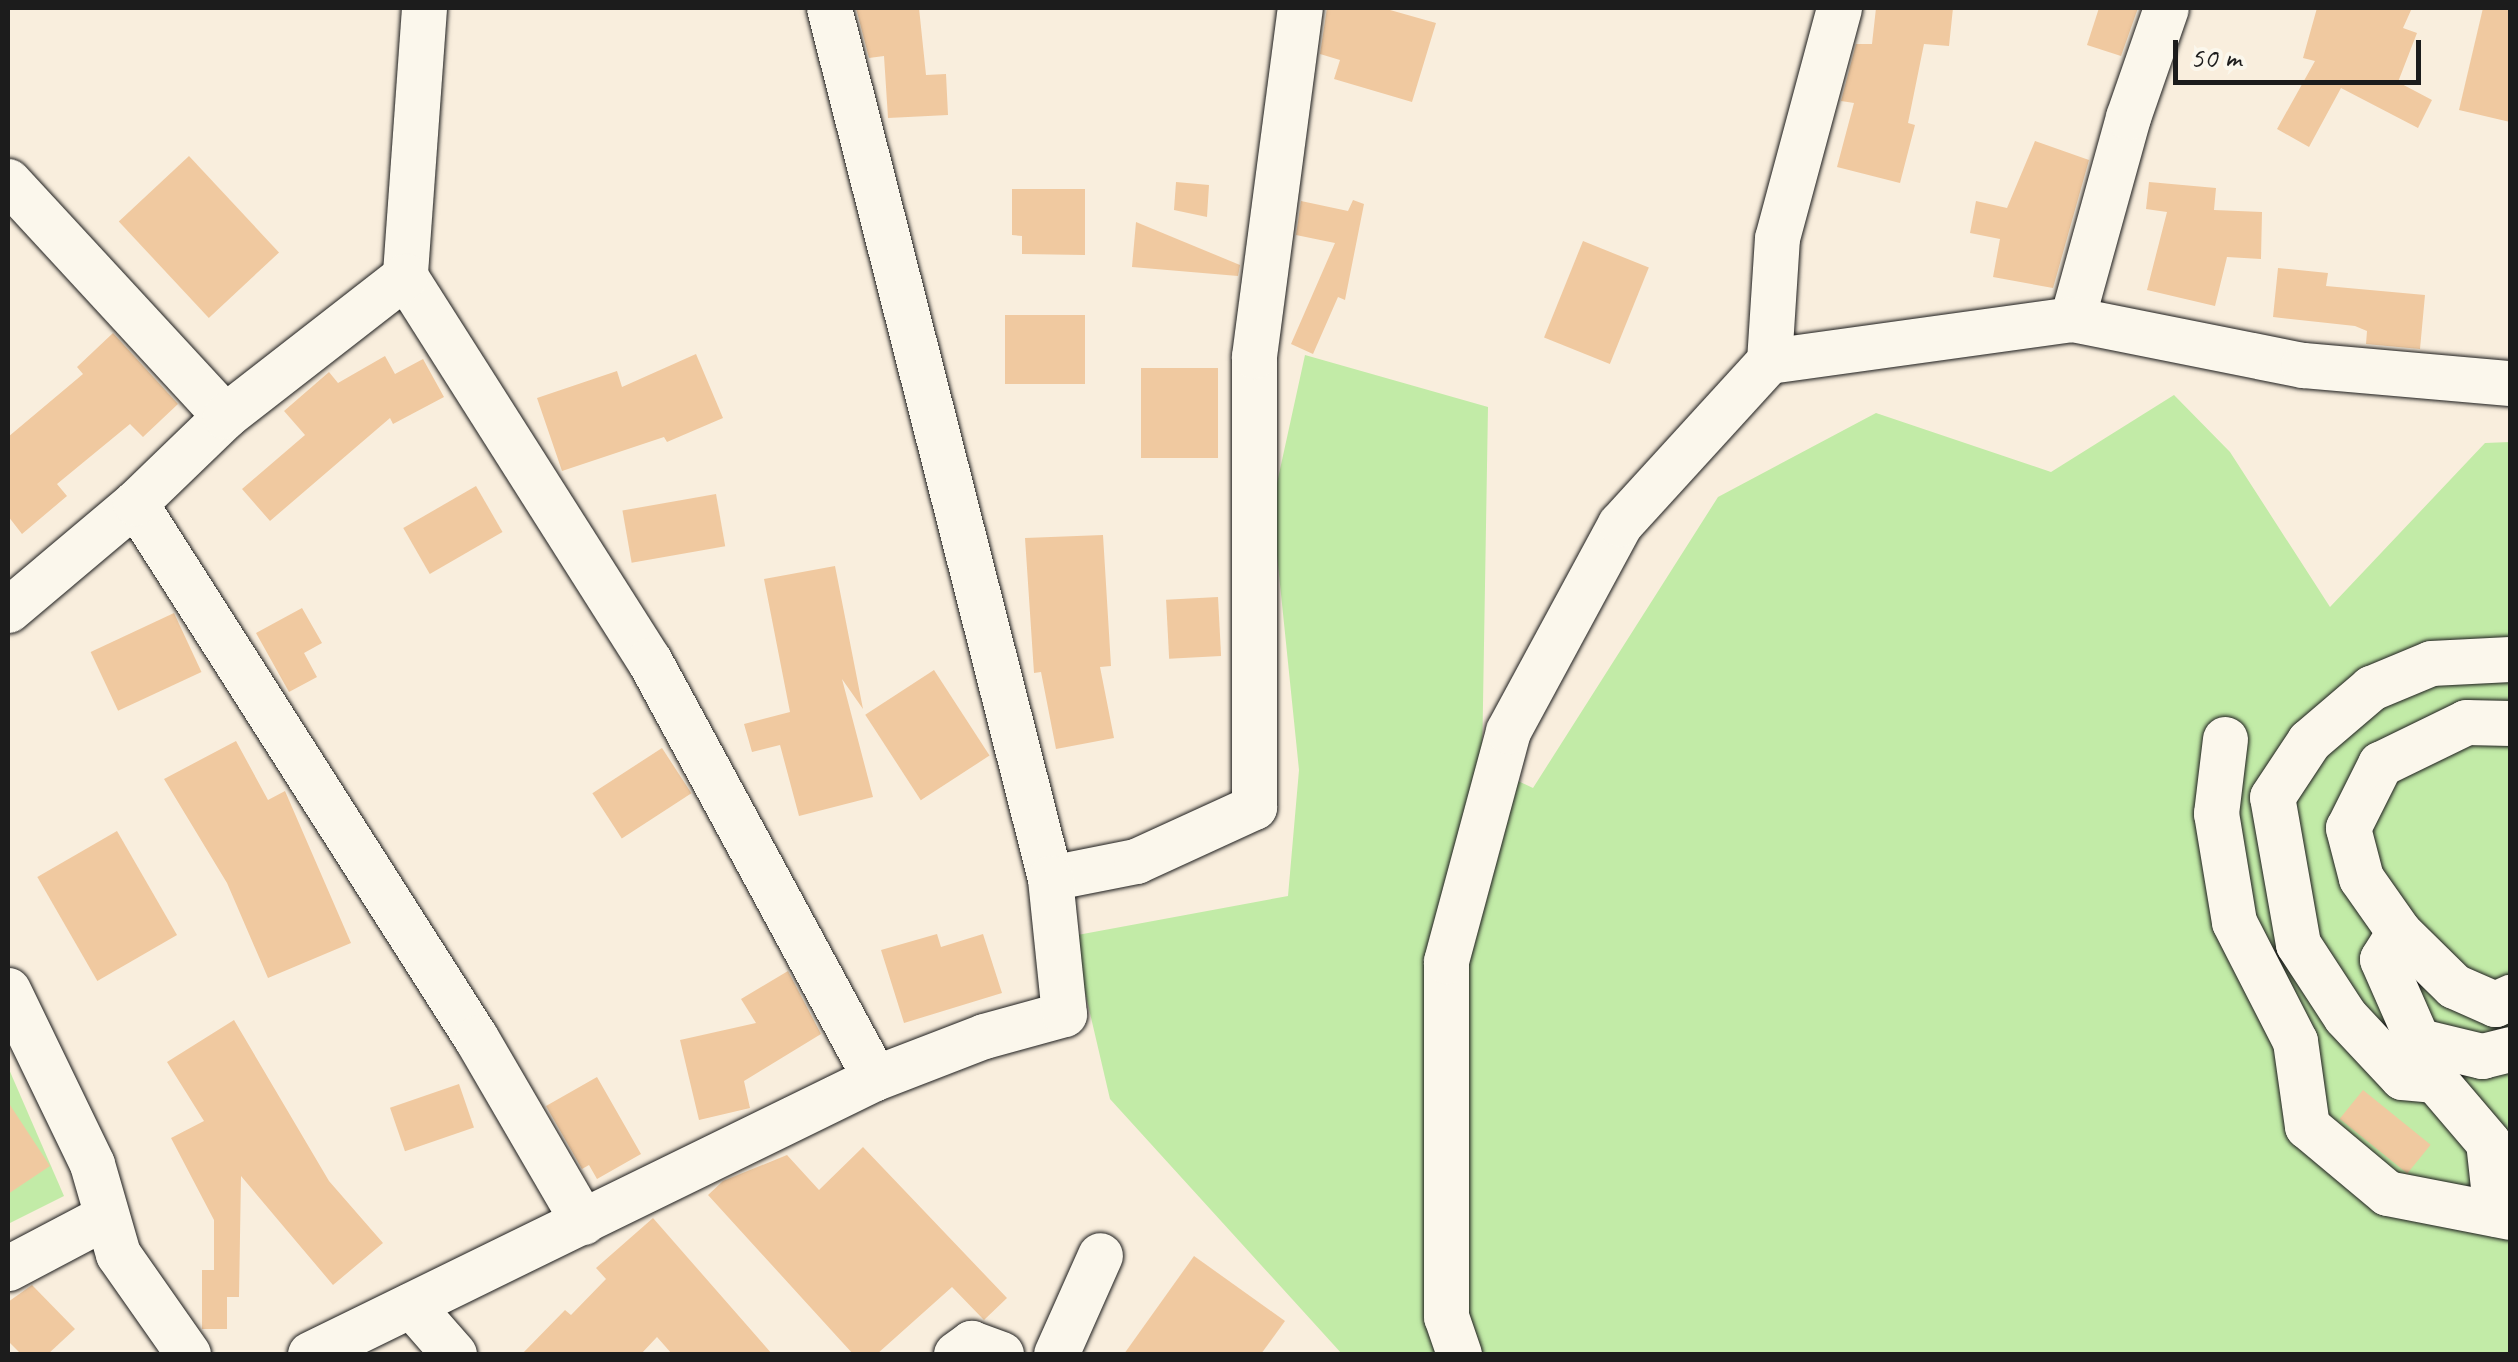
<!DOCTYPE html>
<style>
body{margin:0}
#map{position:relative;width:2518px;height:1362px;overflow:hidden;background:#f9eedd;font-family:Caveat,sans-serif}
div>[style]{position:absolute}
.green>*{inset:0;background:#c2eba7}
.building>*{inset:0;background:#f0c9a0;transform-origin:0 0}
.roads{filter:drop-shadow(0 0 2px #1c1c1c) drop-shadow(0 0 2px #1c1c1c)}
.minor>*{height:45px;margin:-22.5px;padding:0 22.5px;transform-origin:22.5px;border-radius:22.5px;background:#fbf7ec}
span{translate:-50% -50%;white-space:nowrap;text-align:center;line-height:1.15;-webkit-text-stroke:8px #fbf7ec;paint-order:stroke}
.frame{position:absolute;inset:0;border:10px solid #1c1c1c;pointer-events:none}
.scale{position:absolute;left:2173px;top:40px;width:248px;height:45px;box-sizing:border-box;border:5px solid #1c1c1c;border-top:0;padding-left:12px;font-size:30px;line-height:35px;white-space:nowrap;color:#1c1c1c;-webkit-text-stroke:8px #fbf7ec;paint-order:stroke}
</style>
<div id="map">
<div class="green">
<i style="clip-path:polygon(1305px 355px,1488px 407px,1482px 764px,1533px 788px,1718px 497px,1876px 413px,2051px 472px,2174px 395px,2230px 452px,2330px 607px,2485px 443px,2510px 442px,2510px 1354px,1342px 1354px,1110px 1099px,1072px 936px,1288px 896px,1299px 770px,1272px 506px)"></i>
<i style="clip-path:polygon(8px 1067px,64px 1196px,8px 1224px)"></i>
</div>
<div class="building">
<i style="clip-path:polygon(856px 8px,919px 8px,926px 75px,946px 74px,948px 115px,888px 118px,884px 56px,869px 58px)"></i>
<i style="clip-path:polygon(1327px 8px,1383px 8px,1436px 23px,1412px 102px,1334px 79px,1340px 60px,1320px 54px)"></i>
<i style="clip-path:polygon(1876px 8px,1953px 8px,1949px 46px,1924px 44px,1908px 123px,1915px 125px,1900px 183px,1837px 167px,1854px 103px,1841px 101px,1856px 44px,1872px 44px)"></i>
<i style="clip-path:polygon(2099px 8px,2138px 8px,2121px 56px,2087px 45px)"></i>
<i style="clip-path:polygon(2317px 8px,2412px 8px,2403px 28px,2417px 33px,2398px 82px,2432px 100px,2418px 128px,2341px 88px,2309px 147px,2277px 129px,2315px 61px,2303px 58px)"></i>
<i style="clip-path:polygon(2483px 8px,2510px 8px,2510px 122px,2459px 110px)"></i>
<i style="clip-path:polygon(2035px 141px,2089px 160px,2053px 288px,1993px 277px,2000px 239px,1970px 233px,1976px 201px,2007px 208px)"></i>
<i style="left:189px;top:156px;width:132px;height:96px;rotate:47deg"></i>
<i style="clip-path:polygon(1176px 182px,1209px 185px,1207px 217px,1174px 210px)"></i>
<i style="clip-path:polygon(2149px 182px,2216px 188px,2214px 210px,2262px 212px,2261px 259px,2227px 257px,2215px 306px,2147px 290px,2167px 212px,2146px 209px)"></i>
<i style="clip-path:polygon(1012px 189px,1085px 189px,1085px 255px,1022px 254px,1022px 236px,1012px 235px)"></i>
<i style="clip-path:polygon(1353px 200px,1364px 204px,1345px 300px,1338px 297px,1313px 354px,1291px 344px,1335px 243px,1296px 235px,1301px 201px,1348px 211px)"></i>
<i style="clip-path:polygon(1136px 222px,1240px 265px,1238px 276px,1132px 267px)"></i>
<i style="left:1583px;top:241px;width:71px;height:104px;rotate:22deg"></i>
<i style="clip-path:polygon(2278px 268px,2328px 273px,2326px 286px,2425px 295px,2420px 349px,2366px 344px,2367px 331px,2355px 326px,2273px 317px)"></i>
<i style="left:1005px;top:315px;width:80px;height:69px"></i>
<i style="clip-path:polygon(113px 333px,178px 404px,143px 437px,130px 424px,57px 484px,67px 496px,22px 534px,8px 516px,8px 437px,83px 374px,77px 367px)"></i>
<i style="clip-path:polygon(696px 354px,723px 418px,667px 442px,664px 437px,562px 471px,537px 398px,617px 371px,622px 387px)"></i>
<i style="clip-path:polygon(385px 356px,395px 374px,423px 359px,444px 397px,393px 424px,390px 418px,270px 521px,242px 489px,305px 435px,284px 411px,329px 372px,338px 383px)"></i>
<i style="left:1141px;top:368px;width:77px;height:90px"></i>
<i style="left:476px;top:486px;width:53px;height:84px;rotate:60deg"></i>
<i style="left:716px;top:494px;width:53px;height:95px;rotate:80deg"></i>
<i style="clip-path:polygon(1103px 535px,1111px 666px,1100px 667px,1114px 738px,1056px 749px,1041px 672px,1034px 673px,1025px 538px)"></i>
<i style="clip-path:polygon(835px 566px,863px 709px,842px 679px,873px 797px,799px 816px,780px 745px,752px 752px,744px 724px,790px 712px,764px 579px)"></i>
<i style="left:1218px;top:597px;width:59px;height:52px;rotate:87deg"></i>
<i style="clip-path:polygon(302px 608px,322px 643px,304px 653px,317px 677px,289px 692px,256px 633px)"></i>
<i style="left:174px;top:613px;width:65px;height:92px;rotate:65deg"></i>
<i style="left:934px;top:670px;width:102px;height:82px;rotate:57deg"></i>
<i style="clip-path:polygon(236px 741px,268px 800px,285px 791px,351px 943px,268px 978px,227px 883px,164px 779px)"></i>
<i style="left:662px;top:748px;width:54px;height:83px;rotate:57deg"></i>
<i style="left:117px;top:831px;width:120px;height:92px;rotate:60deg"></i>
<i style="clip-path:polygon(937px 934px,941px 947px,983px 934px,1002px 993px,904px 1023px,881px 950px)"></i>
<i style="clip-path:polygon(788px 971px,821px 1034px,744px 1081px,750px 1108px,699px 1120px,680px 1040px,756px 1023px,741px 999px)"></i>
<i style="clip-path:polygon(234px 1020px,329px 1181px,383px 1243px,333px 1285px,241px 1176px,239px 1297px,227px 1297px,227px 1329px,202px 1329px,202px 1270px,214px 1270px,214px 1220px,171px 1138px,204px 1121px,167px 1062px)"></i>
<i style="clip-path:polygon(597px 1077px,641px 1154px,597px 1179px,589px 1165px,582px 1169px,546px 1106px)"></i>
<i style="left:459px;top:1084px;width:46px;height:73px;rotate:71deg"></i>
<i style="left:2363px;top:1090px;width:87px;height:37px;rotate:39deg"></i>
<i style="clip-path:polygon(8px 1102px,50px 1166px,8px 1194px)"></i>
<i style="clip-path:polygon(863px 1147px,1007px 1298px,984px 1320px,952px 1287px,877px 1354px,853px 1354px,708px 1195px,723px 1181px,787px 1155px,819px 1190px)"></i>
<i style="clip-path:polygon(653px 1218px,772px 1354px,672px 1354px,657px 1337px,641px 1354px,522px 1354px,565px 1310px,571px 1315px,606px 1279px,596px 1268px)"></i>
<i style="clip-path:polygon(1194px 1256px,1285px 1321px,1261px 1354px,1124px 1354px)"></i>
<i style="clip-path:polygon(32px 1285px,75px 1329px,48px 1354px,21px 1354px,8px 1341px,8px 1302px)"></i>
</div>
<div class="roads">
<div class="minor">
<i style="left:424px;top:8px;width:269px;rotate:94.1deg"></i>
<i style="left:405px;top:276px;width:455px;rotate:57.6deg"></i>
<i style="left:649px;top:660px;width:475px;rotate:61.6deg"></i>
<i style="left:829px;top:8px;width:898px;rotate:75.75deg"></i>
<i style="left:1050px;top:878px;width:88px;rotate:-11.2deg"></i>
<i style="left:1136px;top:861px;width:130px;rotate:-24.6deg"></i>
<i style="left:1254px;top:807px;width:451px;rotate:-90deg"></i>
<i style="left:1254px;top:356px;width:351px;rotate:-82.5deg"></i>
<i style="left:8px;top:181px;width:320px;rotate:47.3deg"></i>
<i style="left:2072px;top:319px;width:210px;rotate:-74.5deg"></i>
<i style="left:2128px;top:117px;width:115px;rotate:-70.8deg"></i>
<i style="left:1769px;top:361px;width:306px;rotate:-7.9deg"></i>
<i style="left:2072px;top:319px;width:236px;rotate:11.3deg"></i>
<i style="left:2303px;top:365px;width:208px;rotate:5deg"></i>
<i style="left:135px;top:503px;width:634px;rotate:57.49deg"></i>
<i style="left:476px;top:1038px;width:213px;rotate:59.8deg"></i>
<i style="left:8px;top:610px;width:166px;rotate:-40.1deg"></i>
<i style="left:135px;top:503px;width:125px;rotate:-44deg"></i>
<i style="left:225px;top:416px;width:228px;rotate:-37.9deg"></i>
<i style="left:2225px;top:739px;width:75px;rotate:96.9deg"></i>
<i style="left:2216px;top:813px;width:110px;rotate:80.6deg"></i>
<i style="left:2234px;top:922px;width:134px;rotate:62.9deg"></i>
<i style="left:2295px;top:1041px;width:86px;rotate:82deg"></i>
<i style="left:2307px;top:1126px;width:104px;rotate:39.9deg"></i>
<i style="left:2387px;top:1193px;width:125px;rotate:11deg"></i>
<i style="left:2399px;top:932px;width:77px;rotate:44.5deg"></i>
<i style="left:2454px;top:986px;width:45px;rotate:23.7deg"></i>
<i style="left:2495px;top:1004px;width:17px;rotate:-25deg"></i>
<i style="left:8px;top:990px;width:193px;rotate:64.2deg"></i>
<i style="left:92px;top:1164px;width:94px;rotate:73.9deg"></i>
<i style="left:118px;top:1254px;width:122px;rotate:55deg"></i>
<i style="left:2419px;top:1041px;width:65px;rotate:13.4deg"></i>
<i style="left:2482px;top:1056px;width:29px;rotate:-14deg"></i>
<i style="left:2435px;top:1080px;width:33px;rotate:-175deg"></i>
<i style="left:2402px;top:1077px;width:83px;rotate:-133.1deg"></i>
<i style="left:2345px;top:1016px;width:86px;rotate:-123.1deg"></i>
<i style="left:2298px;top:944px;width:149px;rotate:-100deg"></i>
<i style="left:2272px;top:797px;width:67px;rotate:-56.5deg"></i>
<i style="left:2309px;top:741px;width:82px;rotate:-40.5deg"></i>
<i style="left:2371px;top:688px;width:65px;rotate:-22.6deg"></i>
<i style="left:2431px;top:663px;width:79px;rotate:-2.9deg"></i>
<i style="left:2496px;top:1214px;width:72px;rotate:-96.3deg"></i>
<i style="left:2488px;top:1142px;width:82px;rotate:-130.5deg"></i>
<i style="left:2435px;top:1080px;width:132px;rotate:-113.7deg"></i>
<i style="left:2382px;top:959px;width:32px;rotate:-58deg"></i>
<i style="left:2399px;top:932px;width:66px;rotate:-125.1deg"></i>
<i style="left:2361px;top:878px;width:52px;rotate:-104.6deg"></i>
<i style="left:2348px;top:828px;width:72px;rotate:-63.4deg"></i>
<i style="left:2380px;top:764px;width:96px;rotate:-26deg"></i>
<i style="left:2466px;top:722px;width:44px;rotate:1.3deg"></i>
<i style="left:8px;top:1268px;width:107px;rotate:-27.8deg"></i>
<i style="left:411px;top:1305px;width:65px;rotate:48.7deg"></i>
<i style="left:310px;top:1354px;width:629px;rotate:-26.04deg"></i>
<i style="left:875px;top:1078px;width:117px;rotate:-21.1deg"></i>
<i style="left:984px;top:1036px;width:83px;rotate:-15.4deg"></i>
<i style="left:1064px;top:1014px;width:137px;rotate:-95.9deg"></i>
<i style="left:956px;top:1354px;width:19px;rotate:-36deg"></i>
<i style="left:971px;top:1343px;width:32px;rotate:20deg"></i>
<i style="left:1056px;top:1354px;width:108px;rotate:-66deg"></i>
<i style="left:1459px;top:1354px;width:39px;rotate:-109deg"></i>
<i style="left:1446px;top:1317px;width:356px;rotate:-90deg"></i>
<i style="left:1446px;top:961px;width:238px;rotate:-74.9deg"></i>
<i style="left:1508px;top:731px;width:235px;rotate:-61.6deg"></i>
<i style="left:1620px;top:524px;width:221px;rotate:-47.6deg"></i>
<i style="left:1769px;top:361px;width:123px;rotate:-86.3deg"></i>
<i style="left:1777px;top:238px;width:238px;rotate:-74.9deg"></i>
</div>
</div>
<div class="frame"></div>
<div class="scale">50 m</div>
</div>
